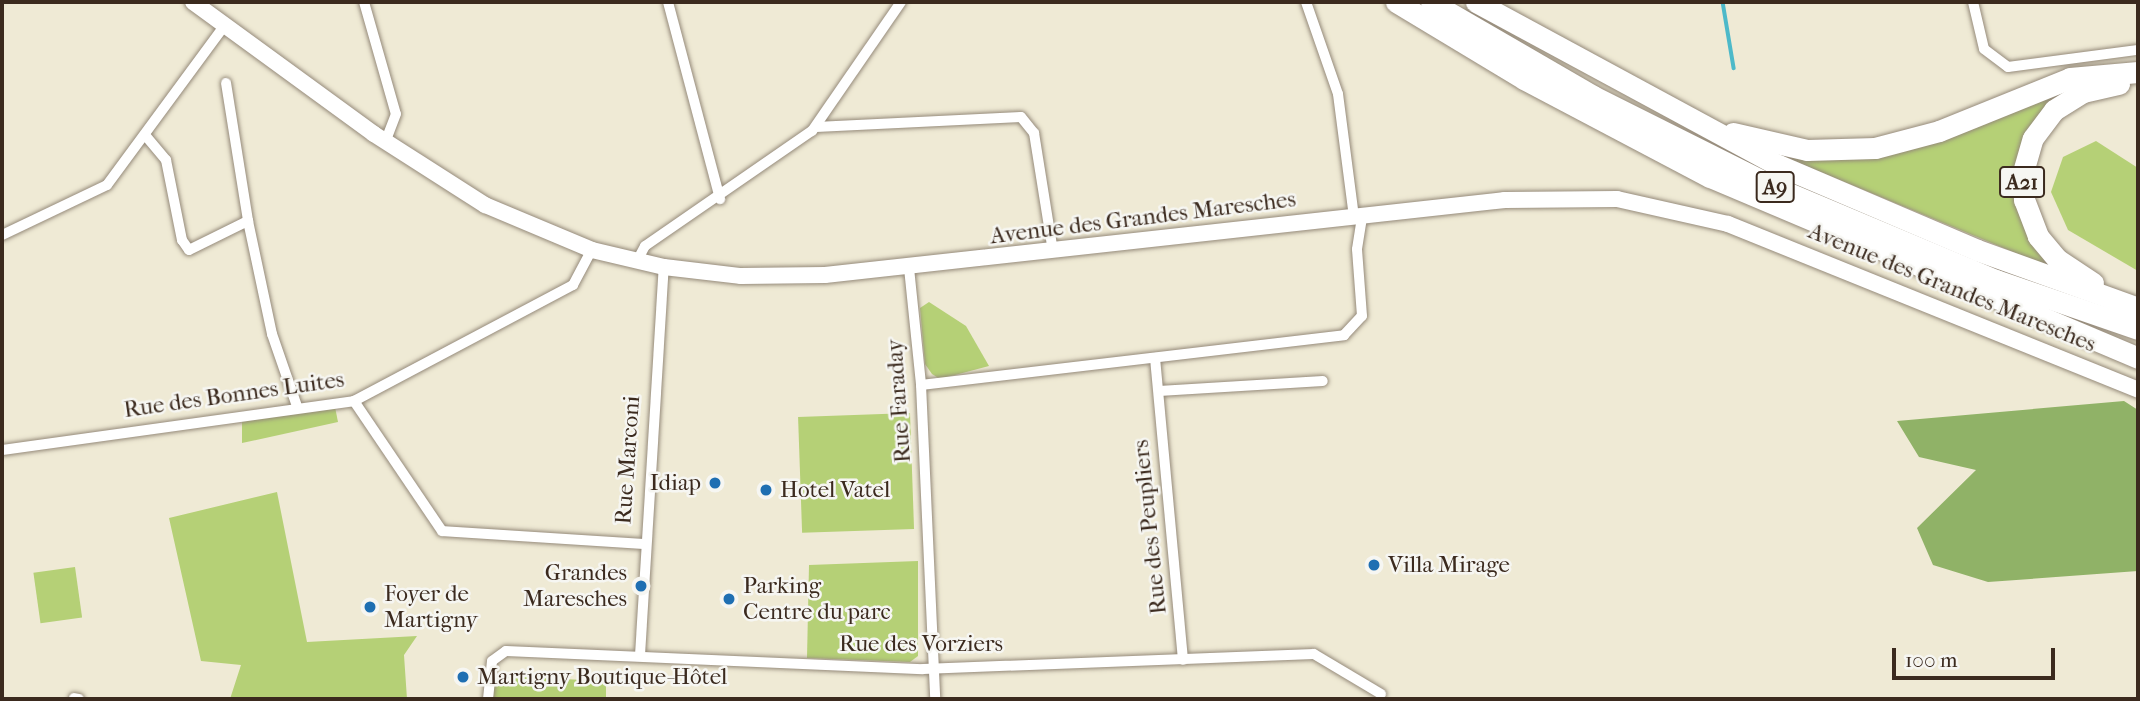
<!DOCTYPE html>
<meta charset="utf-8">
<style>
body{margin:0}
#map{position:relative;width:2140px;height:701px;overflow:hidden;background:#efead5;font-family:"IM FELL French Canon",serif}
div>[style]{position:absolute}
.green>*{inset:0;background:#b5d076;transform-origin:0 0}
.forest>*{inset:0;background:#90b267}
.stream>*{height:3.5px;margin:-1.75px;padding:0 1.75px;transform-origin:1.75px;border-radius:1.75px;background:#4db9c9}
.roads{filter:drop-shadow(0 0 2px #958a7a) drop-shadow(0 0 2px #958a7a)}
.street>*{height:10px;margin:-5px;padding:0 5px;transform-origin:5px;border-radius:5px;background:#fff}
.secondary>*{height:16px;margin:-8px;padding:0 8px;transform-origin:8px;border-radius:8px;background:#fff}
.highway>*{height:21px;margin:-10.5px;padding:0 10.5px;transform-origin:10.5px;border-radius:10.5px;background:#fff}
.dots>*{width:19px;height:19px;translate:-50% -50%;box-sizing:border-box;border:4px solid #f6f6f2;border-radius:50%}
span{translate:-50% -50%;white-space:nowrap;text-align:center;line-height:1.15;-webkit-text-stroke:5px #f6f6f2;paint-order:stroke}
.shield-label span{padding:2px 5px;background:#f6f6f2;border:2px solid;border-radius:5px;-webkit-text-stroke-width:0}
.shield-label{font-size:21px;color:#3b2a1e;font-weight:700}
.street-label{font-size:23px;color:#3b2a1e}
.poi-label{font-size:23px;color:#3b2a1e}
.right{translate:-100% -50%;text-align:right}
.left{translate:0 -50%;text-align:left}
.frame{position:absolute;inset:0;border:4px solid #3b2a1e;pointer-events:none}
.scale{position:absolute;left:1892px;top:648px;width:163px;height:32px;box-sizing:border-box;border:4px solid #3b2a1e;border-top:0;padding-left:9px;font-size:21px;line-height:24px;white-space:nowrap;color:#3b2a1e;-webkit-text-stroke:5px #f6f6f2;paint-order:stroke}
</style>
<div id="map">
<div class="green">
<i style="clip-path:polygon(2068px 84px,2020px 159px,2047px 266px,1753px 144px,1830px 156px)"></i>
<i style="clip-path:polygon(2096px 141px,2138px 168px,2138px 271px,2068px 230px,2051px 192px,2063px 157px)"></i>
<i style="clip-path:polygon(929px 302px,966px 326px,989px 366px,940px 379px,932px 374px,925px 364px,920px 308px)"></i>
<i style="clip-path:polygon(335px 407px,338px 422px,242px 443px,242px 421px)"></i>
<i style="left:910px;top:413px;width:116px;height:112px;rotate:88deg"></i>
<i style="clip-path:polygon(277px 492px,307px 642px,417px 636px,404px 655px,407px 699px,230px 699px,241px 665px,201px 661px,169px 518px)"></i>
<i style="clip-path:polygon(918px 561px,918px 656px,910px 662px,807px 658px,809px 565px)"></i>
<i style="left:75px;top:567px;width:51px;height:42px;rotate:82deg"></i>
<i style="clip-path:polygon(495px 676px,606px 681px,606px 699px,493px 699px)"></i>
</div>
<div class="forest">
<i style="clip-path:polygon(2124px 401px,2138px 410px,2138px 571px,1988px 582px,1933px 565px,1917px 528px,1976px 470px,1919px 457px,1897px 421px)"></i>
</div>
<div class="stream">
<i style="left:1723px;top:2px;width:67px;rotate:80.5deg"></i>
</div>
<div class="roads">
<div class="street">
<i style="left:364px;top:2px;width:116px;rotate:74.1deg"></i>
<i style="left:396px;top:114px;width:30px;rotate:111deg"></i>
<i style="left:668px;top:2px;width:204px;rotate:75.2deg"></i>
<i style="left:1306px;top:2px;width:97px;rotate:70.8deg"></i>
<i style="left:1338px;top:94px;width:124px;rotate:82.6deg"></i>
<i style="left:1973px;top:2px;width:48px;rotate:76.8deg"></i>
<i style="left:1984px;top:49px;width:30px;rotate:37deg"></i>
<i style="left:2008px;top:67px;width:131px;rotate:-7.5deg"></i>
<i style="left:226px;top:83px;width:140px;rotate:80.9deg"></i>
<i style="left:816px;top:127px;width:205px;rotate:-2.8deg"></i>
<i style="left:1021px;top:117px;width:21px;rotate:51deg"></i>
<i style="left:1034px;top:133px;width:120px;rotate:80.9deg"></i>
<i style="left:145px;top:135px;width:33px;rotate:50deg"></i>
<i style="left:166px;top:160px;width:82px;rotate:78.7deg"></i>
<i style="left:182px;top:240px;width:12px;rotate:55deg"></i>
<i style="left:189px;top:250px;width:66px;rotate:-26.2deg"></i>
<i style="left:248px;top:221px;width:116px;rotate:78deg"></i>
<i style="left:272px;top:334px;width:76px;rotate:70.9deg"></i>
<i style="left:2px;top:235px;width:116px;rotate:-25.5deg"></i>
<i style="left:107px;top:185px;width:199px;rotate:-53.6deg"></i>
<i style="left:637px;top:261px;width:17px;rotate:-62deg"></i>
<i style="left:645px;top:246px;width:203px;rotate:-34.6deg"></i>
<i style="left:812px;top:131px;width:157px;rotate:-55.4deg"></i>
<i style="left:909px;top:268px;width:118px;rotate:84.1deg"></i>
<i style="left:921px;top:385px;width:314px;rotate:87.4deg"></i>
<i style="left:1155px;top:358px;width:303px;rotate:84.7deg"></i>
<i style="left:921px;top:385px;width:426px;rotate:-6.7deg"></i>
<i style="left:1344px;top:335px;width:26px;rotate:-47deg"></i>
<i style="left:1362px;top:316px;width:67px;rotate:-94.3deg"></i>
<i style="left:1357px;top:249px;width:33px;rotate:-81deg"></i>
<i style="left:1159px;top:391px;width:164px;rotate:-3.5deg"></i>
<i style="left:354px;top:401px;width:157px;rotate:55.9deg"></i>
<i style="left:442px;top:531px;width:201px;rotate:3.7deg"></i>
<i style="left:2px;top:450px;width:355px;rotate:-7.9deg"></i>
<i style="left:354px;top:401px;width:248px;rotate:-27.9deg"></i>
<i style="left:573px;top:285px;width:40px;rotate:-62deg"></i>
<i style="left:640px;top:655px;width:389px;rotate:-86.5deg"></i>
<i style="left:74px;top:698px;width:5px;rotate:11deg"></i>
<i style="left:488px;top:699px;width:38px;rotate:-84deg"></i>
<i style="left:492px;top:661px;width:17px;rotate:-36deg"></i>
<i style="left:506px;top:651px;width:417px;rotate:2.5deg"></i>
<i style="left:923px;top:669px;width:391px;rotate:-2.2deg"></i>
<i style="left:1314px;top:654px;width:78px;rotate:30.8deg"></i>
</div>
<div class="secondary">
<i style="left:193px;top:2px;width:224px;rotate:36.1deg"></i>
<i style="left:374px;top:134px;width:132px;rotate:32.6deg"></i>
<i style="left:485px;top:205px;width:116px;rotate:22.8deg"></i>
<i style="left:592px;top:250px;width:74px;rotate:13.3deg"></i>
<i style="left:664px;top:267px;width:78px;rotate:6.7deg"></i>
<i style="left:741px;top:276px;width:84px;rotate:-0.7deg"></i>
<i style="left:825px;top:275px;width:684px;rotate:-6.29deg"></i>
<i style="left:1505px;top:200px;width:112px;rotate:-0.5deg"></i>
<i style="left:1617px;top:199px;width:114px;rotate:12.7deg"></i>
<i style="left:1728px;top:224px;width:442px;rotate:22deg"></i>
</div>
<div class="highway">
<i style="left:1396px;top:2px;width:149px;rotate:31deg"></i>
<i style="left:1524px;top:79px;width:210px;rotate:27.8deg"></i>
<i style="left:1710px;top:177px;width:465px;rotate:22.9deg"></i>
<i style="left:1431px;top:2px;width:187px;rotate:30.1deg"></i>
<i style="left:1593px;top:96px;width:208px;rotate:26.6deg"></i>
<i style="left:1779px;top:189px;width:235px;rotate:22.8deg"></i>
<i style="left:1996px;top:280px;width:150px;rotate:19deg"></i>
<i style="left:1476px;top:2px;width:343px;rotate:28.4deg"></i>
<i style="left:1778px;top:165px;width:216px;rotate:23.1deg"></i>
<i style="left:1977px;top:250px;width:171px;rotate:19.8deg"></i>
<i style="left:1733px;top:133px;width:76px;rotate:12.9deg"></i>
<i style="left:1807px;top:150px;width:68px;rotate:-1.7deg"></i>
<i style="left:1875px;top:148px;width:66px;rotate:-14.9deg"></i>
<i style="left:1939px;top:131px;width:141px;rotate:-22deg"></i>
<i style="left:2070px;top:78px;width:68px;rotate:-5deg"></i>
<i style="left:2093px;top:283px;width:43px;rotate:-146.3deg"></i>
<i style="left:2057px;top:259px;width:30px;rotate:-130deg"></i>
<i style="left:2038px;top:236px;width:39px;rotate:-111deg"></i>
<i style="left:2024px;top:200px;width:28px;rotate:-92deg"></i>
<i style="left:2023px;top:172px;width:35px;rotate:-74deg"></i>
<i style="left:2033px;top:138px;width:35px;rotate:-53deg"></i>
<i style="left:2054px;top:110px;width:34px;rotate:-32deg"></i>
<i style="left:2083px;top:92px;width:37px;rotate:-13deg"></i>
</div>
</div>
<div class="dots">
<i style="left:715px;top:483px;background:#1f6fb2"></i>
<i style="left:766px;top:490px;background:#1f6fb2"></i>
<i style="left:1374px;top:565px;background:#1f6fb2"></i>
<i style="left:641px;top:586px;background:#1f6fb2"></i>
<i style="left:729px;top:599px;background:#1f6fb2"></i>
<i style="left:370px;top:607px;background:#1f6fb2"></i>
<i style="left:463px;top:677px;background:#1f6fb2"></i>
</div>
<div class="shield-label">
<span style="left:2022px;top:182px">A21</span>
<span style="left:1775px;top:187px">A9</span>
</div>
<div class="street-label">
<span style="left:1143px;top:218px;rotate:-7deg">Avenue des Grandes Maresches</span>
<span style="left:1952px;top:288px;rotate:22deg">Avenue des Grandes Maresches</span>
<span style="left:234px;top:395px;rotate:-8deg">Rue des Bonnes Luites</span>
<span style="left:899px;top:401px;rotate:-94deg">Rue Faraday</span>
<span style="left:628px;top:460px;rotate:-86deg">Rue Marconi</span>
<span style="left:1150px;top:527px;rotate:-96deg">Rue des Peupliers</span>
<span style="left:921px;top:644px">Rue des Vorziers</span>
</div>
<div class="poi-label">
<span class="right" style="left:701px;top:483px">Idiap</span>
<span class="left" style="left:780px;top:490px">Hotel Vatel</span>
<span class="left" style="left:1388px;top:565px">Villa Mirage</span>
<span class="right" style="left:627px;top:586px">Grandes<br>Maresches</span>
<span class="left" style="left:743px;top:599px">Parking<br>Centre du parc</span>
<span class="left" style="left:384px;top:607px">Foyer de<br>Martigny</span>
<span class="left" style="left:477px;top:677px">Martigny Boutique-Hôtel</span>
</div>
<div class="frame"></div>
<div class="scale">100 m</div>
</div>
